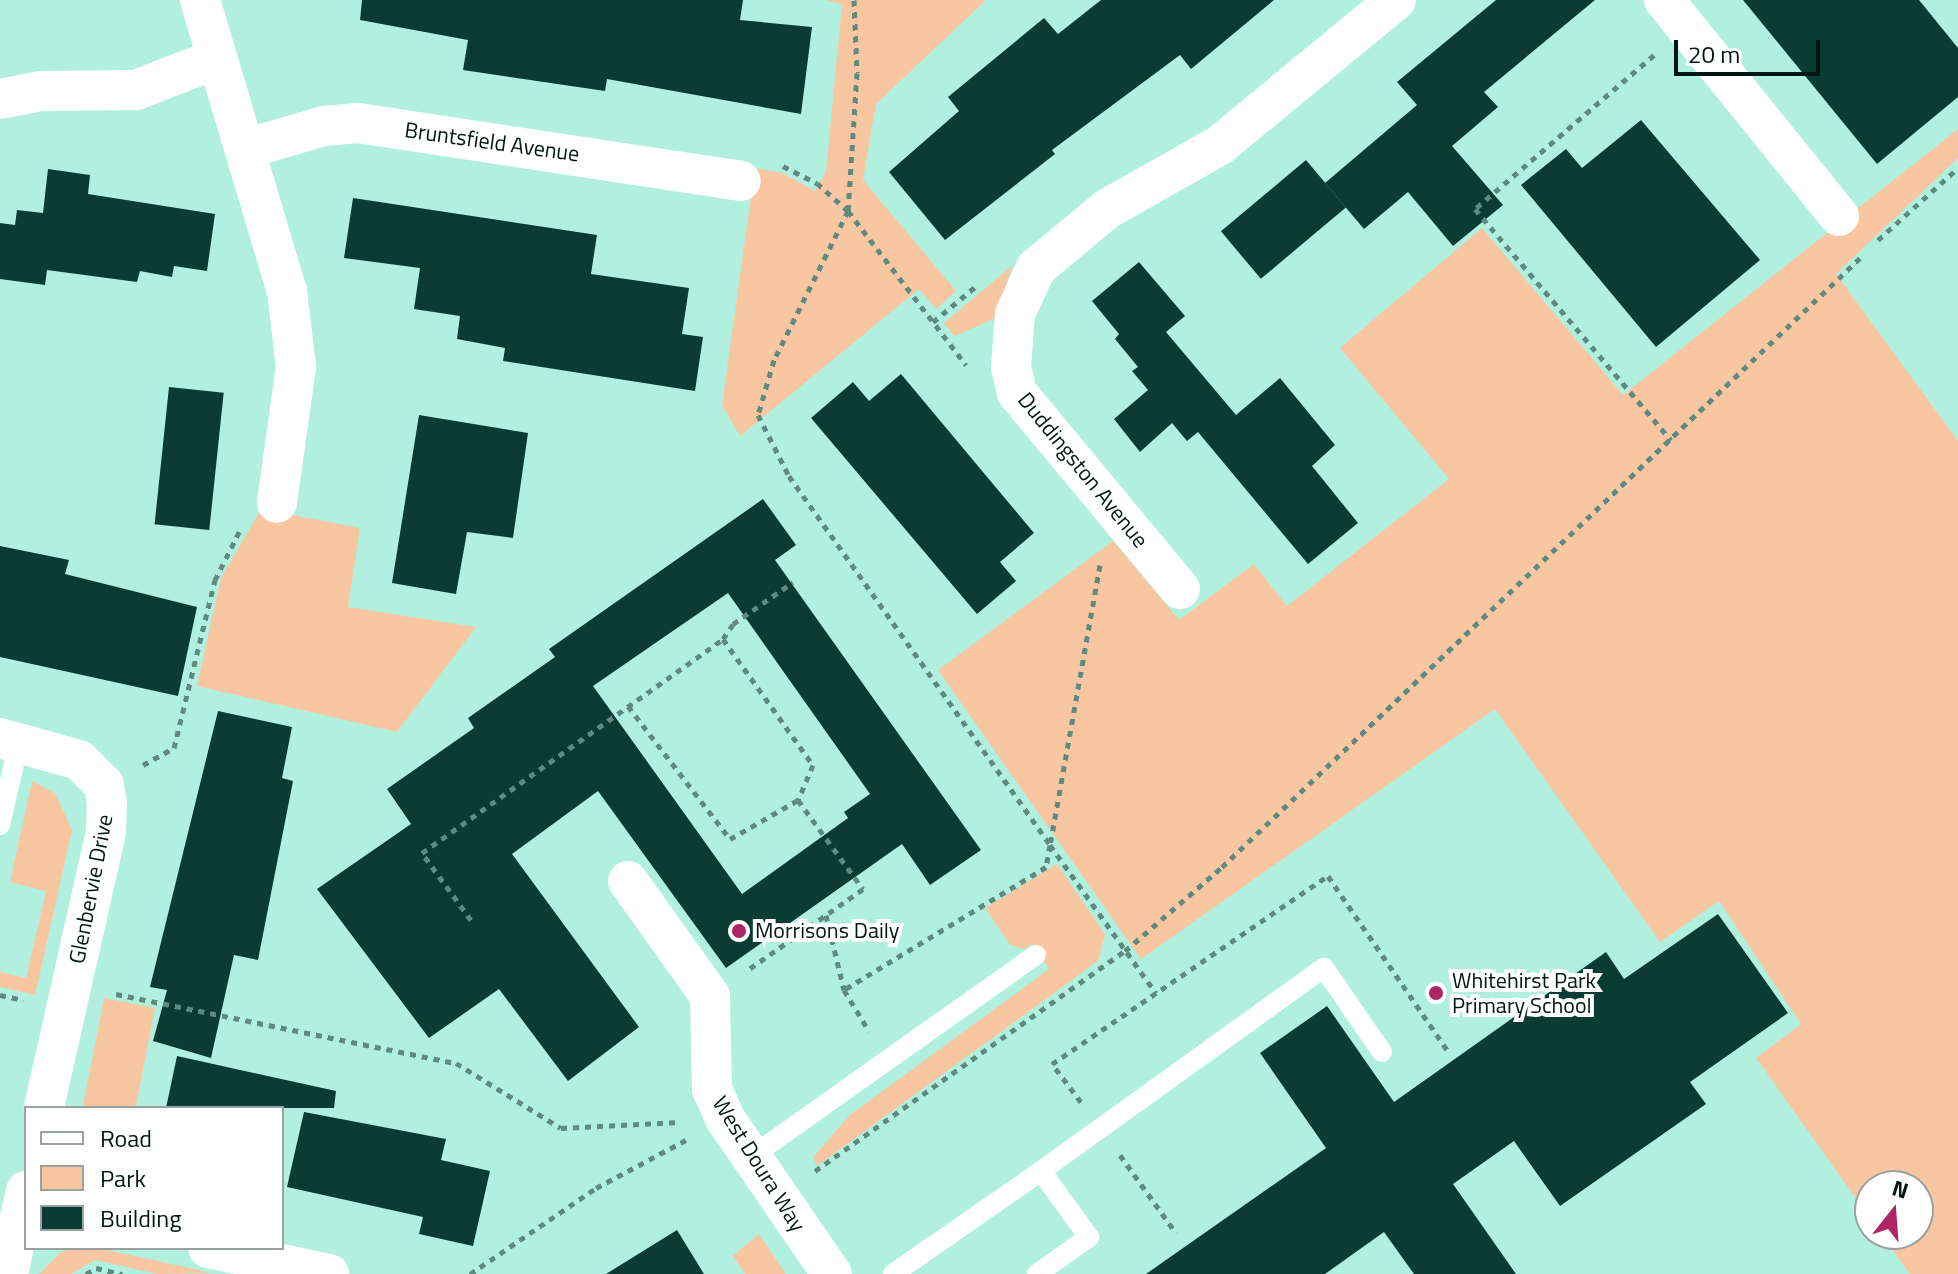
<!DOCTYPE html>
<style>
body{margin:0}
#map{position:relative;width:1958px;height:1274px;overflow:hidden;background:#b1f0df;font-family:"Titillium Web",sans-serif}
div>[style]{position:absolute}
.green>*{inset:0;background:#f9c6a2;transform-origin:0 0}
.building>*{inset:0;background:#0b3c33;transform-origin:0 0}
.path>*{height:5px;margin-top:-2.5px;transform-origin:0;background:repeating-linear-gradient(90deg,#5e8a7f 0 6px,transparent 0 12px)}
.service>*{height:20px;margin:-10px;padding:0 10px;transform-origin:10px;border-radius:10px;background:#fff}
.minor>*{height:40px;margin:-20px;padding:0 20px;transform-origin:20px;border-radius:20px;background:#fff}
.dots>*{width:22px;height:22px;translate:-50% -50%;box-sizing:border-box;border:4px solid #fff;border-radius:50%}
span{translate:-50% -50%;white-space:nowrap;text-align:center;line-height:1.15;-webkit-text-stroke:8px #fff;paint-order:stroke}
.street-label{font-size:22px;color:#001611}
.poi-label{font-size:22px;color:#001611}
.left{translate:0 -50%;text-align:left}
.legend{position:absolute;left:24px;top:1106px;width:260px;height:144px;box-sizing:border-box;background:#fff;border:2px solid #99a2a0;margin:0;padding:10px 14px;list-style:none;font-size:24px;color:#001611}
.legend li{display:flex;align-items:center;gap:16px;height:40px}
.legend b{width:40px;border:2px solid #99a2a0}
.north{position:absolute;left:1854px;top:1170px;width:80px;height:80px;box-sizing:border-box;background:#fff;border:2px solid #99a2a0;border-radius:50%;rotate:17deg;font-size:22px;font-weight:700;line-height:32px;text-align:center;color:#001611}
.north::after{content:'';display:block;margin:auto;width:28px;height:36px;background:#ae2567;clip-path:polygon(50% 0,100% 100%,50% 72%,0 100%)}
.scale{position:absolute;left:1674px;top:40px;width:146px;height:36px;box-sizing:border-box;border:4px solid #001611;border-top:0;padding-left:10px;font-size:24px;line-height:28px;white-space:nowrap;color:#001611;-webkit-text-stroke:6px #fff;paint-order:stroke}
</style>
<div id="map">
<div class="green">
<i style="clip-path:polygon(825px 0,986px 0,876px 104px,863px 180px,956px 291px,936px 309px,919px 289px,740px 436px,722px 405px,755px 168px,782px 173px,815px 191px,826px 172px,842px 4px)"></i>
<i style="clip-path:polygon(1958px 129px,1958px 158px,1836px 274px,1958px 441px,1958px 1274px,1910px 1274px,1881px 1234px,1918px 1234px,1918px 1186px,1870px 1186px,1870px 1218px,1756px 1058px,1801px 1024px,1719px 901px,1660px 942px,1495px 709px,1141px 959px,938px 670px,1113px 541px,1179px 620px,1254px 564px,1287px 606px,1449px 479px,1340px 348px,1482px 228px,1623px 395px)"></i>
<i style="clip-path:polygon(1013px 265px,994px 319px,954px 336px,944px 323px)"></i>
<i style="clip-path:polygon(261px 509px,360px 528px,348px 607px,476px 627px,397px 732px,197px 686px,221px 578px)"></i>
<i style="clip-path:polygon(32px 781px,55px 793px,72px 830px,35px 995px,0 987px,0 972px,26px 978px,46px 891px,10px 882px)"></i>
<i style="clip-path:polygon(1057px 864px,1105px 934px,1098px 961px,817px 1166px,813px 1157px,850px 1115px,1049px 969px,1032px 944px,1024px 949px,1010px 945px,985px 908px)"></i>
<i style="left:104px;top:998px;width:52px;height:113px;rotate:11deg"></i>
<i style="clip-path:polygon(759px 1234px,786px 1274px,745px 1274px,733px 1256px)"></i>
<i style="clip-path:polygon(75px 1248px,98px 1248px,212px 1273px,158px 1274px,95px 1260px,71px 1274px,39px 1274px,61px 1252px)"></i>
</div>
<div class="building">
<i style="clip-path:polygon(362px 0,743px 0,740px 20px,812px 27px,801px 114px,607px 79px,605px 91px,463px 70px,468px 40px,360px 20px)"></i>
<i style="clip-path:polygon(1101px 0,1274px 0,1191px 69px,1180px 55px,1052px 150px,1055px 154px,945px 240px,889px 172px,959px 111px,948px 97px,1044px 18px,1058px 34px)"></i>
<i style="clip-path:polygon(1496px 0,1595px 0,1484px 92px,1498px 107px,1452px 146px,1503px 205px,1453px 246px,1408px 192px,1364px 229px,1325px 183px,1417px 105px,1397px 82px)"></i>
<i style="clip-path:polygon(1743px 0,1919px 0,1958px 48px,1958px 97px,1877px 164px)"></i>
<i style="clip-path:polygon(1641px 120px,1760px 260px,1656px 347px,1521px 185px,1566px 149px,1582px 168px)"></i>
<i style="left:1306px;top:160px;width:62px;height:111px;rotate:50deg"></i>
<i style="clip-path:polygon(48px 169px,90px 175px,88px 194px,215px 214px,207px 271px,174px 266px,172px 277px,140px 271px,137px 282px,47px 270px,45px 285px,0 279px,0 223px,15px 225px,17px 210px,43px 213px)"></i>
<i style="clip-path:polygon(353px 198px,597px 235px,591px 274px,689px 288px,682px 334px,703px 337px,695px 391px,503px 361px,505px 348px,457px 339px,460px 316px,414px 309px,420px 268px,344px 258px)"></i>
<i style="clip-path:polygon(1139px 262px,1185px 316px,1166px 332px,1236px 415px,1280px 378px,1335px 445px,1312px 466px,1358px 523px,1308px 564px,1198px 432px,1187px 441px,1172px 423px,1140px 452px,1114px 419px,1148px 390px,1132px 371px,1138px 367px,1115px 339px,1119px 334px,1092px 301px)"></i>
<i style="clip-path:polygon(901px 374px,1034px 533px,1000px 562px,1016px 581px,977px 614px,811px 418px,853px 382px,869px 401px)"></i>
<i style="left:169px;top:387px;width:55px;height:138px;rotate:6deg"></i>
<i style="clip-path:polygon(419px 415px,528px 433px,513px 538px,467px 532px,456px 594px,392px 583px)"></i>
<i style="clip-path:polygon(evenodd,763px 499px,796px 545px,775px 560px,981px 850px,930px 885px,902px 844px,726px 968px,598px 791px,512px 854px,639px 1027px,568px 1081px,499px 989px,429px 1038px,317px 889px,411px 824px,387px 789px,474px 728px,468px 718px,555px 657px,549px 649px,763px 499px,728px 593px,870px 794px,844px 812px,848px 818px,742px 894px,593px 686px,728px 593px)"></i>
<i style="clip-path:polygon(0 546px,69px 560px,65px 574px,197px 607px,178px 696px,0 657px)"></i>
<i style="clip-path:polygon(218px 711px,292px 727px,282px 778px,293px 781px,258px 960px,234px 955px,211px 1058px,153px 1041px,167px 990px,150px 987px)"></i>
<i style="clip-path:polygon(1718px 914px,1788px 1013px,1690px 1082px,1706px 1104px,1560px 1206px,1514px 1141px,1453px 1184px,1516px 1274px,1414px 1274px,1384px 1232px,1325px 1274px,1146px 1274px,1326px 1148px,1260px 1053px,1327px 1006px,1394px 1102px,1606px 952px,1624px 979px)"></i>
<i style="clip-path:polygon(177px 1056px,336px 1091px,334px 1108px,166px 1108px)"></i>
<i style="clip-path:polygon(304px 1112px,446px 1139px,441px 1160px,490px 1171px,473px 1246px,419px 1234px,423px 1217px,287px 1187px)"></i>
<i style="clip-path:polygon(677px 1230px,704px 1274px,606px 1274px)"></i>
</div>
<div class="path">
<i style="left:854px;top:0;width:73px;rotate:87.6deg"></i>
<i style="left:857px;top:73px;width:138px;rotate:93.7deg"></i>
<i style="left:848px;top:211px;width:166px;rotate:116.4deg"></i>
<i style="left:774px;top:360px;width:57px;rotate:106.2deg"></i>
<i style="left:758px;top:415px;width:68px;rotate:63.1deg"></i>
<i style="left:789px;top:476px;width:452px;rotate:54.7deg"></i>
<i style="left:1050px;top:845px;width:22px;rotate:100deg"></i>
<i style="left:1046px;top:867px;width:237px;rotate:148.7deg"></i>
<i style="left:844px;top:990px;width:48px;rotate:58.6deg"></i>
<i style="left:1654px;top:55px;width:236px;rotate:139.3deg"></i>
<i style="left:1475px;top:209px;width:303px;rotate:49.7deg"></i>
<i style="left:783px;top:166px;width:38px;rotate:27deg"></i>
<i style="left:817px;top:183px;width:42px;rotate:42.1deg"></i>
<i style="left:848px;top:211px;width:194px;rotate:52.5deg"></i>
<i style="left:1878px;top:240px;width:108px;rotate:-42deg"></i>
<i style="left:933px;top:322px;width:55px;rotate:-39.8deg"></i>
<i style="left:1100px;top:565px;width:284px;rotate:100.1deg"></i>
<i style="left:1050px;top:845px;width:182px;rotate:54.4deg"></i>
<i style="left:723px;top:639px;width:155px;rotate:54.5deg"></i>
<i style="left:813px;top:765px;width:38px;rotate:113deg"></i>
<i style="left:798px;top:800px;width:110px;rotate:53.9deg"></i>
<i style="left:863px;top:889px;width:144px;rotate:144.9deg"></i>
<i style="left:628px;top:706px;width:168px;rotate:52.5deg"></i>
<i style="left:730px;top:839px;width:78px;rotate:-29.8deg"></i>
<i style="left:143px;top:765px;width:35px;rotate:-29deg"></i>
<i style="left:174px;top:748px;width:173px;rotate:-76.3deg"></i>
<i style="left:215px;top:580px;width:58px;rotate:-63.4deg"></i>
<i style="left:826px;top:915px;width:77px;rotate:76.5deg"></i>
<i style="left:471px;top:920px;width:83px;rotate:-126.2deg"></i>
<i style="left:422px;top:853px;width:369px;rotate:-35.4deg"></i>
<i style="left:723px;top:639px;width:18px;rotate:-56deg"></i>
<i style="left:733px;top:624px;width:73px;rotate:-35deg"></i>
<i style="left:116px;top:994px;width:347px;rotate:11.5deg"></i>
<i style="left:456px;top:1063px;width:123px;rotate:31.8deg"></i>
<i style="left:561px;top:1128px;width:119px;rotate:-2.9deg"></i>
<i style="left:0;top:995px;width:24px;rotate:12deg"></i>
<i style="left:1081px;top:1102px;width:48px;rotate:-127.3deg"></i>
<i style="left:1052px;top:1064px;width:334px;rotate:-34.3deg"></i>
<i style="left:1328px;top:876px;width:211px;rotate:55.6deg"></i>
<i style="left:1120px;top:1155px;width:96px;rotate:54.3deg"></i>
<i style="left:815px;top:1171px;width:380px;rotate:-35.4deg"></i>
<i style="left:1125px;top:951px;width:128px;rotate:-40.9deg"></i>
<i style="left:1222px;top:867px;width:882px;rotate:-43.67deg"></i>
<i style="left:86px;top:1274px;width:12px;rotate:-31deg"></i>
<i style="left:96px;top:1268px;width:27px;rotate:13deg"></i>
<i style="left:470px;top:1274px;width:153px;rotate:-34.3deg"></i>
<i style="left:596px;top:1188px;width:102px;rotate:-28.1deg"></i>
</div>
<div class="service">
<i style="left:0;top:825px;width:85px;rotate:-77.1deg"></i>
<i style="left:752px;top:1156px;width:348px;rotate:-35.3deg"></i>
<i style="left:1041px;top:1171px;width:348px;rotate:-35.7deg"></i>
<i style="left:1324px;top:968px;width:102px;rotate:55.4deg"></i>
<i style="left:893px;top:1274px;width:180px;rotate:-34.8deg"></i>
<i style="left:1041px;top:1171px;width:82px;rotate:54deg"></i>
<i style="left:1089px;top:1237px;width:64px;rotate:144.6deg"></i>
</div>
<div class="minor">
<i style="left:200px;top:0;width:304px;rotate:73.4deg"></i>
<i style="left:287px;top:291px;width:77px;rotate:83.2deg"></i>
<i style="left:296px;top:367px;width:137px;rotate:98deg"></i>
<i style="left:1664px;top:0;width:278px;rotate:51deg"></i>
<i style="left:0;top:99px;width:42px;rotate:-11deg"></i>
<i style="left:41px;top:91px;width:95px;rotate:-0.6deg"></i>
<i style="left:136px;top:90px;width:86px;rotate:-21.2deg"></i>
<i style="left:245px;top:149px;width:82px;rotate:-16.2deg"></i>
<i style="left:324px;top:126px;width:34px;rotate:-5deg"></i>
<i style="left:358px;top:123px;width:387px;rotate:8.6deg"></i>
<i style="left:1180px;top:589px;width:255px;rotate:-129.7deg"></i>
<i style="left:1017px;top:393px;width:27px;rotate:-103deg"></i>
<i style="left:1011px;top:367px;width:53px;rotate:-85.7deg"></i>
<i style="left:1015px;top:314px;width:51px;rotate:-65.5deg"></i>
<i style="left:1036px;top:268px;width:92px;rotate:-39.7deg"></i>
<i style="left:1107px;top:209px;width:130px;rotate:-29.5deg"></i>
<i style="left:1220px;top:145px;width:228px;rotate:-39.5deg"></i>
<i style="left:0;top:738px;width:82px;rotate:15.6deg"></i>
<i style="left:79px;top:760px;width:35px;rotate:45deg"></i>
<i style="left:104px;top:785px;width:18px;rotate:81deg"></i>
<i style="left:107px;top:803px;width:29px;rotate:92deg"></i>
<i style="left:106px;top:832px;width:283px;rotate:102.7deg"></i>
<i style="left:628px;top:881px;width:141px;rotate:54.5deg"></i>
<i style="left:710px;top:996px;width:93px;rotate:88.8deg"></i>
<i style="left:712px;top:1089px;width:34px;rotate:66deg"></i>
<i style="left:726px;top:1120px;width:187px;rotate:55.5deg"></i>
<i style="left:208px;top:1248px;width:124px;rotate:12.1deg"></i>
<i style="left:8px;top:1274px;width:85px;rotate:-77.8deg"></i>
</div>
<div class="dots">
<i style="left:739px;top:931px;background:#ae2567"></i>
<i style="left:1436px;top:993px;background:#ae2567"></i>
</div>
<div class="street-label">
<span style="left:492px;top:142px;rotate:8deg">Bruntsfield Avenue</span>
<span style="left:1083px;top:470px;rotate:51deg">Duddingston Avenue</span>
<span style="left:91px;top:889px;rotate:-79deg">Glenbervie Drive</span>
<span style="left:759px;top:1164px;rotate:58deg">West Doura Way</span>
</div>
<div class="poi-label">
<span class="left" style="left:755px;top:931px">Morrisons Daily</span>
<span class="left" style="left:1452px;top:993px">Whitehirst Park<br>Primary School</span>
</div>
<ul class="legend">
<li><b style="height:10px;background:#fff"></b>Road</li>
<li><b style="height:22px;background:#f9c6a2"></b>Park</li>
<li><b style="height:22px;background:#0b3c33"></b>Building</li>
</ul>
<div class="north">N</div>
<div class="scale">20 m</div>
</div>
